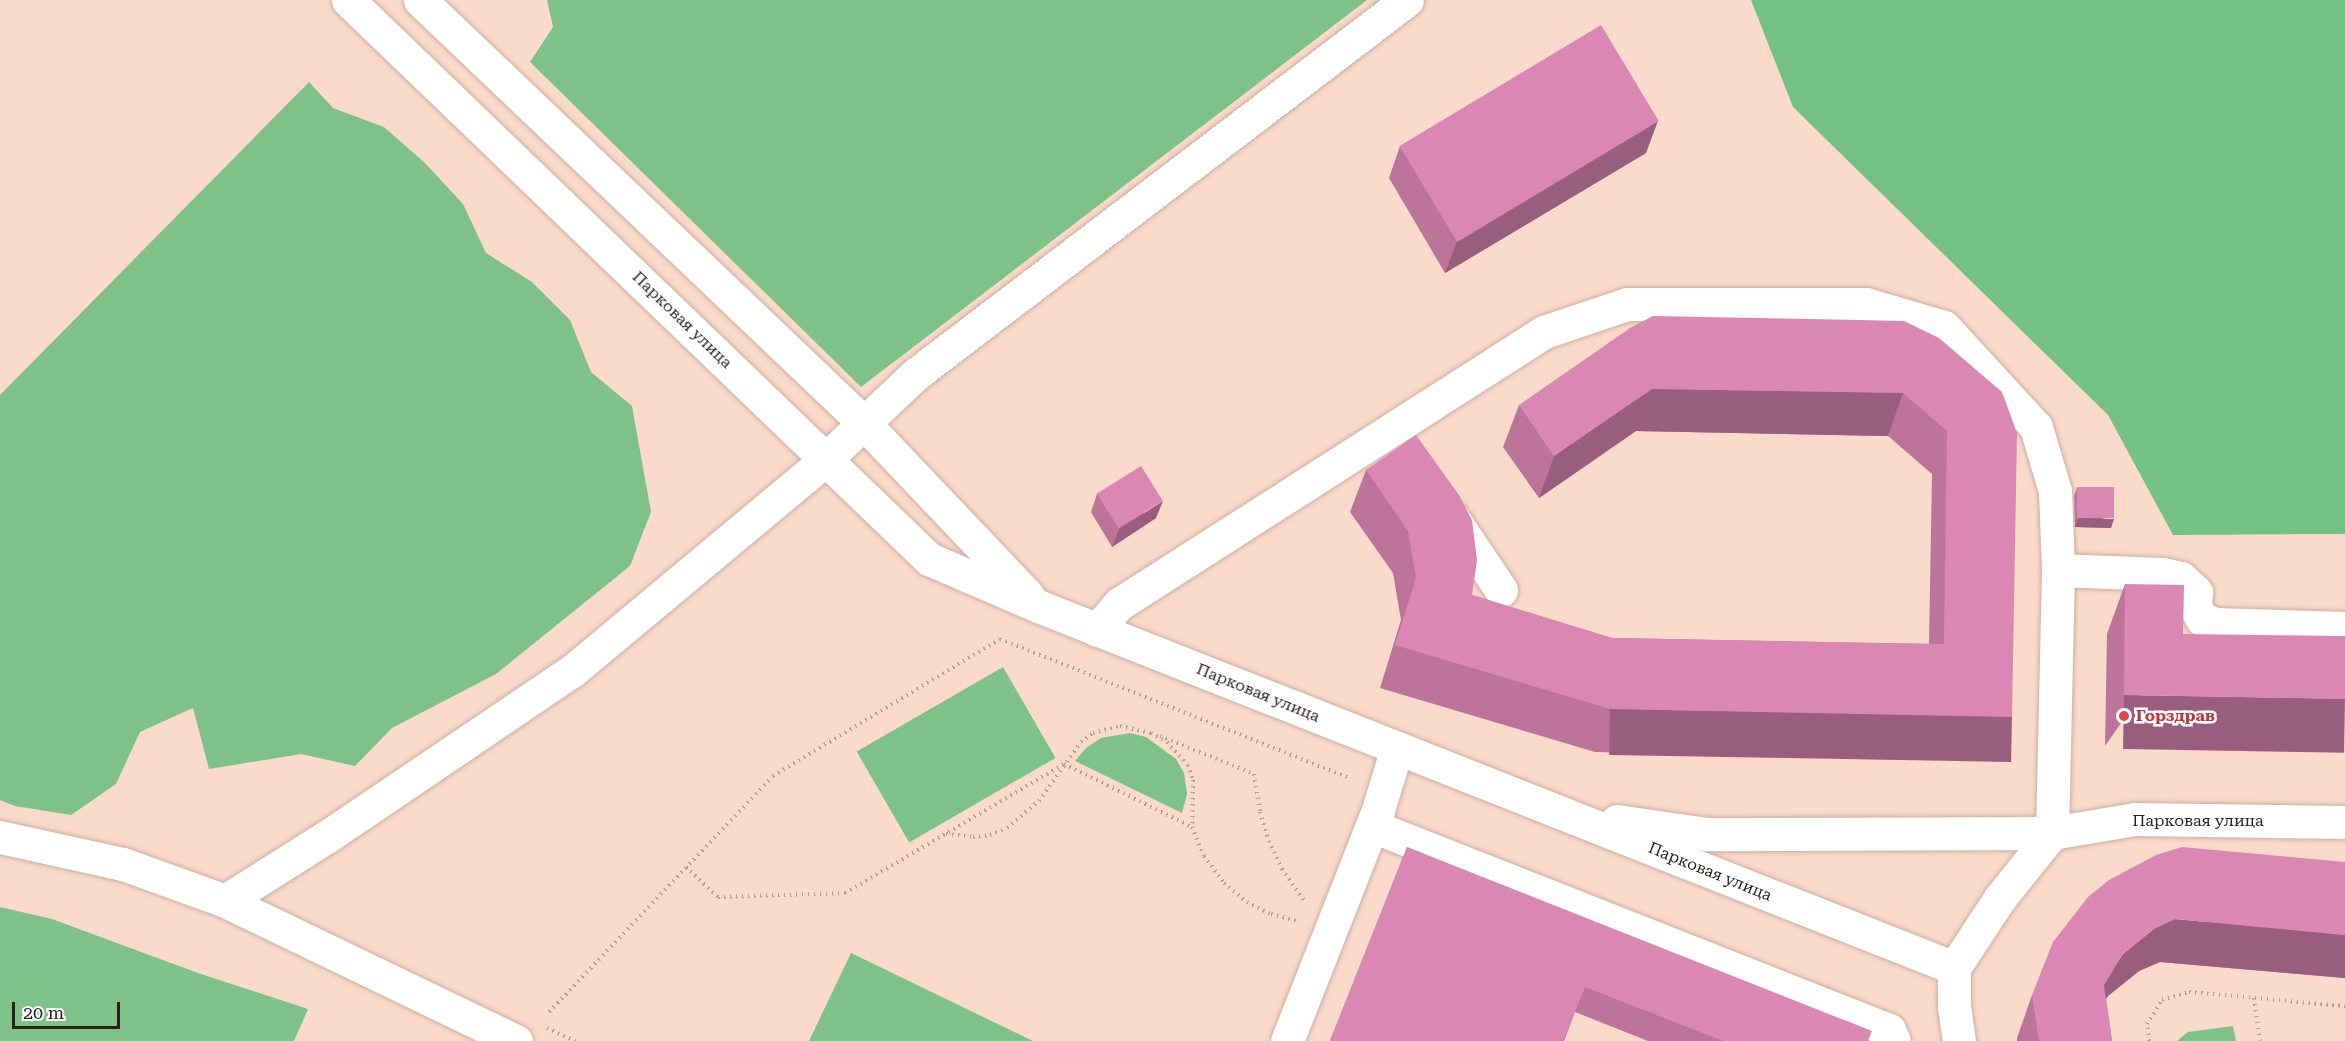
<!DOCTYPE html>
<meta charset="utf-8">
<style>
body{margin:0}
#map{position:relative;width:2345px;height:1041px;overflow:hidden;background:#fadacb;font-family:"Roboto Serif",serif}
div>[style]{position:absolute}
.green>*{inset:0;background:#7ec289;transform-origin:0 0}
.forest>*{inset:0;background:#75c183}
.path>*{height:4px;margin-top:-2px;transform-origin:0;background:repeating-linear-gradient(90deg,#b79e91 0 1.5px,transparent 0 6px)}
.roads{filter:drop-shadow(0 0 2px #ccae9f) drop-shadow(0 0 2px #ccae9f)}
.minor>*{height:33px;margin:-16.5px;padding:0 16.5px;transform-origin:16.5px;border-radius:16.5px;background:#fff}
.wall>*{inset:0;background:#bc749b}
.shaded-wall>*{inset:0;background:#995e7e;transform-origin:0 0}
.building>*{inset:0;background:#db87b4;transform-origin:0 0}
.dots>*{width:16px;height:16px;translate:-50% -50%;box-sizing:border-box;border:3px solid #fff;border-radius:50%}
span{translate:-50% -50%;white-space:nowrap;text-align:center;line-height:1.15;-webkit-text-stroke:5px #fff;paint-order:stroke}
.street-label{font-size:16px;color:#2a1f19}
.health-label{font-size:16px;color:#be3a42;font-weight:700}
.left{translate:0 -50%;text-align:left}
.scale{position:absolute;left:12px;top:1002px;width:108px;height:27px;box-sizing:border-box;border:3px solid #2a1f19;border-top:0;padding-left:8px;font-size:18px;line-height:21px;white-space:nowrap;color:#2a1f19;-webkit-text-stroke:4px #fff;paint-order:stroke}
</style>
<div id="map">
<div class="green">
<i style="clip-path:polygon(547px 0,1367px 0,861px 387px,530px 62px,553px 27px)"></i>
<i style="clip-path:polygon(309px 82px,333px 108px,384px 127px,425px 163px,463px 204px,486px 253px,532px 282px,570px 320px,591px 372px,632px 406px,651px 512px,630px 566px,496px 674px,392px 728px,355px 766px,301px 754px,209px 769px,193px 708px,140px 732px,116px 784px,71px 815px,15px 806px,0 800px,0 395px)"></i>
<i style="left:1003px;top:667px;width:105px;height:169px;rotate:60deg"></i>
<i style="clip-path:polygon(1130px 733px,1146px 737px,1176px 759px,1184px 773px,1187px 794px,1182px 813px,1075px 761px,1086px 748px,1101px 738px)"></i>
<i style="clip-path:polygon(0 907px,52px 919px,198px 973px,308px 1009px,294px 1041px,0 1041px)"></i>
<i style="clip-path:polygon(851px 953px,1033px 1041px,809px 1041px)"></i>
<i style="clip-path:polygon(2233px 1026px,2236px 1041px,2177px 1041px,2188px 1032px)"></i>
</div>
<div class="forest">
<i style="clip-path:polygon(1751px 0,2345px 0,2345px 534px,2173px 535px,2108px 415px,1793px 107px)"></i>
</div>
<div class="path">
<i style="left:1160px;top:736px;width:101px;rotate:22deg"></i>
<i style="left:1254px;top:774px;width:38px;rotate:81deg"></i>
<i style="left:1260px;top:812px;width:30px;rotate:73deg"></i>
<i style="left:1269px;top:841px;width:31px;rotate:65deg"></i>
<i style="left:1282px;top:869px;width:40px;rotate:55.1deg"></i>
<i style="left:946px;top:834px;width:27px;rotate:6deg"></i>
<i style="left:973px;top:837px;width:17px;rotate:-7deg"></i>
<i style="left:990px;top:835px;width:18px;rotate:-22deg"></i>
<i style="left:1007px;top:828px;width:42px;rotate:-40.2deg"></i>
<i style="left:1039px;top:801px;width:72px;rotate:-54.6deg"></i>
<i style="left:1081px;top:742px;width:15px;rotate:-37deg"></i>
<i style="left:1093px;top:733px;width:28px;rotate:-15deg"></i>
<i style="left:1120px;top:726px;width:32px;rotate:13deg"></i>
<i style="left:1151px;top:733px;width:18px;rotate:29deg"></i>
<i style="left:1167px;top:742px;width:31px;rotate:48deg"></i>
<i style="left:1188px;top:765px;width:16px;rotate:72deg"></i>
<i style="left:1193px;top:780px;width:47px;rotate:91.2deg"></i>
<i style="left:686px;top:867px;width:44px;rotate:43.2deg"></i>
<i style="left:718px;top:897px;width:127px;rotate:-1.8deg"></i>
<i style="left:845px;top:893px;width:254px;rotate:-30.5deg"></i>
<i style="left:1064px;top:764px;width:143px;rotate:26.2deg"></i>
<i style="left:1192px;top:827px;width:31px;rotate:68deg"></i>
<i style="left:1204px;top:856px;width:34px;rotate:53deg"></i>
<i style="left:1224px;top:883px;width:30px;rotate:40deg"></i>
<i style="left:1247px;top:902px;width:27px;rotate:27deg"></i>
<i style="left:1271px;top:914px;width:28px;rotate:15deg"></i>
<i style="left:2254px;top:998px;width:43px;rotate:82.1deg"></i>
<i style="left:549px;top:1012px;width:325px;rotate:-46.5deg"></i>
<i style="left:773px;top:776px;width:265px;rotate:-31.1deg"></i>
<i style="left:1000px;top:639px;width:378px;rotate:21.7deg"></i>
<i style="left:547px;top:1028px;width:31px;rotate:25deg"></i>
<i style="left:2149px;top:1041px;width:17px;rotate:-97deg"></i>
<i style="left:2147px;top:1024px;width:28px;rotate:-58deg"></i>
<i style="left:2162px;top:1000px;width:28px;rotate:-17deg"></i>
<i style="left:2189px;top:992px;width:157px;rotate:5.1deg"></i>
</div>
<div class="roads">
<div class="minor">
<i style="left:348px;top:0;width:806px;rotate:43.89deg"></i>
<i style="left:929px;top:559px;width:119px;rotate:23.3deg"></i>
<i style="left:1038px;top:606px;width:985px;rotate:21.56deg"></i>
<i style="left:1954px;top:968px;width:84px;rotate:-56.7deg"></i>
<i style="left:2000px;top:898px;width:83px;rotate:-51.3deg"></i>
<i style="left:2052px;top:833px;width:84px;rotate:-9.6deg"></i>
<i style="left:2135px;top:819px;width:210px;rotate:0.8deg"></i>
<i style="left:420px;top:0;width:613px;rotate:43.61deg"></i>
<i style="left:864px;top:423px;width:238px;rotate:46.5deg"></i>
<i style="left:1452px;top:517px;width:88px;rotate:56.1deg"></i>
<i style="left:2058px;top:570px;width:104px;rotate:2.2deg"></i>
<i style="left:2162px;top:574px;width:19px;rotate:12deg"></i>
<i style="left:2181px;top:578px;width:21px;rotate:43deg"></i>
<i style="left:2196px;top:592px;width:15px;rotate:94deg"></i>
<i style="left:2195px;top:607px;width:14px;rotate:60deg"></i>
<i style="left:2202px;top:619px;width:14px;rotate:21deg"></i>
<i style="left:2215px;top:624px;width:130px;rotate:1.8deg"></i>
<i style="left:1097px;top:630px;width:34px;rotate:-50deg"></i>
<i style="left:1119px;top:604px;width:505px;rotate:-32.62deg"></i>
<i style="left:1544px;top:332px;width:88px;rotate:-18.6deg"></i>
<i style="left:1627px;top:304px;width:239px"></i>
<i style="left:1866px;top:304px;width:81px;rotate:16.4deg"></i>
<i style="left:1944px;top:327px;width:136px;rotate:47.4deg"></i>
<i style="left:2036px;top:427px;width:67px;rotate:73.5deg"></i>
<i style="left:2055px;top:491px;width:79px;rotate:87.8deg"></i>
<i style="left:2058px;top:570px;width:263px;rotate:91.3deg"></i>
<i style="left:2052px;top:833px;width:345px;rotate:179.8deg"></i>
<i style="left:1707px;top:834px;width:91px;rotate:-171.8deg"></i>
<i style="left:1372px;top:826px;width:556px;rotate:21.53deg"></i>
<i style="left:1889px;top:1030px;width:12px;rotate:66deg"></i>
<i style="left:0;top:837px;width:126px;rotate:12.4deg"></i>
<i style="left:123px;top:864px;width:109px;rotate:19.9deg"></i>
<i style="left:225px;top:901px;width:323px;rotate:25.7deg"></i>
<i style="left:225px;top:901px;width:122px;rotate:-32.3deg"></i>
<i style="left:328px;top:836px;width:295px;rotate:-34.1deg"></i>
<i style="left:572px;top:671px;width:331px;rotate:-39.8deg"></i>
<i style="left:826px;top:459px;width:124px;rotate:-43.4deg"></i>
<i style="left:916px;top:374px;width:617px;rotate:-37.3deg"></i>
<i style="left:1954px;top:968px;width:38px;rotate:90deg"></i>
<i style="left:1954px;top:1006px;width:35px;rotate:82deg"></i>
<i style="left:1287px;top:1041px;width:248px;rotate:-68.5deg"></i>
<i style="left:1378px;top:810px;width:65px;rotate:-73deg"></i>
</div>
</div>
<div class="wall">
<i style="clip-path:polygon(1400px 146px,1646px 153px,1445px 273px,1389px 178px)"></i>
<i style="clip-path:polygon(1939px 338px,2012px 717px,1996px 759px,1595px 752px,1380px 688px,1401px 620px,1393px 573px,1350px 512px,1366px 470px,1472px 595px,1612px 638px,1929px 644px,1932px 474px,1888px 436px,1636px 431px,1539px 498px,1503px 447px,1519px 405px)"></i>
<i style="clip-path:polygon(2077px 487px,2111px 528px,2075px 527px,2074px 496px)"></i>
<i style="clip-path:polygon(1097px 494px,1156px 518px,1112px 547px,1091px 512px)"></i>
<i style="clip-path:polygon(2125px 584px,2183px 634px,2105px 746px,2107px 634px)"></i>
<i style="clip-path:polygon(1407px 847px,1869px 1041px,1648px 1041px,1575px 1012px,1564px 1041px,1330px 1041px)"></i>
<i style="clip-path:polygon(2345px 862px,2345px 978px,2160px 962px,2139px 971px,2108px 996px,2106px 999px,2112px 1041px,2017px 1041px,2017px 1038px,2032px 995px)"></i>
</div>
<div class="shaded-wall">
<i style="clip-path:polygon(1658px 121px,1646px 153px,1445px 273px,1457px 241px)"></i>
<i style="clip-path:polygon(1652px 389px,1903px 393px,1888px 436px,1636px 431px,1539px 498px,1554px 456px)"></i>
<i style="clip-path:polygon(1163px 501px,1156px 518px,1112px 547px,1119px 529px)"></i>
<i style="clip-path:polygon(2078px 518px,2114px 519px,2111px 528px,2075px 527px)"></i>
<i style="left:2124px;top:695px;width:221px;height:54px;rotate:1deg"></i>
<i style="left:1610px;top:709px;width:402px;height:46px;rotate:1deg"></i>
<i style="clip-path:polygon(2175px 919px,2345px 935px,2345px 978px,2160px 962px,2139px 971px,2108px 996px,2089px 1027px,2104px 985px,2123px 954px,2155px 928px)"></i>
</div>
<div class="building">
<i style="left:1601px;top:25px;width:112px;height:235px;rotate:59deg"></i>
<i style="clip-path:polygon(1653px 316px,1904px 321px,1939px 338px,2002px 392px,2017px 433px,2012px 717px,1610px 709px,1395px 645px,1416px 578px,1408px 531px,1366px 470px,1416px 435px,1459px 495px,1472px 520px,1477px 560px,1472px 595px,1612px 638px,1944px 644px,1947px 431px,1903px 393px,1652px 389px,1554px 456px,1519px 405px,1630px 328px)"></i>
<i style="left:1141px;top:466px;width:41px;height:52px;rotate:58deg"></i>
<i style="left:2077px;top:487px;width:37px;height:31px"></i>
<i style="clip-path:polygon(2125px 584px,2184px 585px,2183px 634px,2345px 636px,2345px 699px,2124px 695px)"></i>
<i style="clip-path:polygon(1407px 847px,1872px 1031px,1868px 1041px,1723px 1041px,1585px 987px,1563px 1041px,1330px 1041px)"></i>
<i style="clip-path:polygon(2182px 847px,2345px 862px,2345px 935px,2175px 919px,2155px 928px,2123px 954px,2104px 985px,2112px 1041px,2039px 1041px,2032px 995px,2053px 942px,2088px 897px,2109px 880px,2156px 855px)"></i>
</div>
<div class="dots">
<i style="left:2124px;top:716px;background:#e0444e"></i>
</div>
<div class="street-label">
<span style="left:682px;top:320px;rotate:44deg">Парковая улица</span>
<span style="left:1258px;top:693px;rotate:22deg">Парковая улица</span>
<span style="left:2198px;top:821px">Парковая улица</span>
<span style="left:1710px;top:872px;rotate:22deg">Парковая улица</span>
</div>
<div class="health-label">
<span class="left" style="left:2136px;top:716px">Горздрав</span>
</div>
<div class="scale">20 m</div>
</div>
